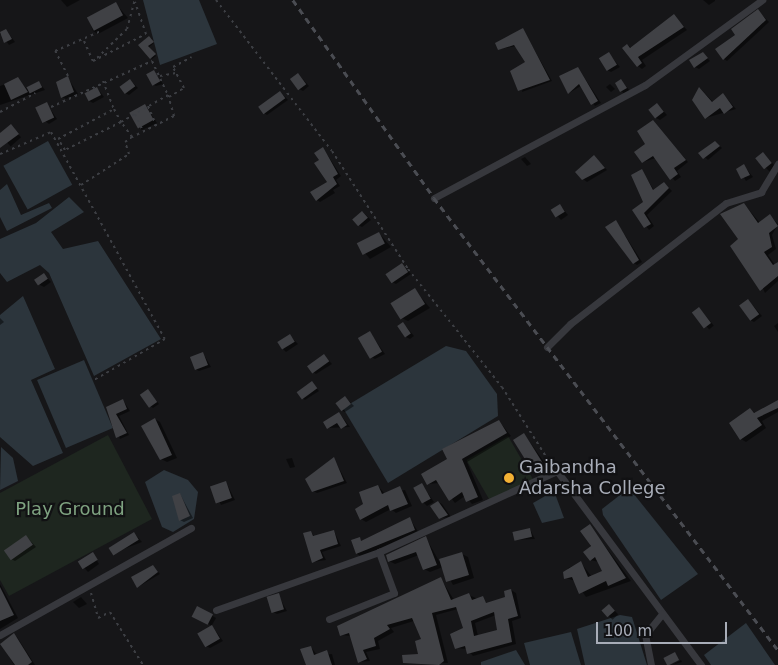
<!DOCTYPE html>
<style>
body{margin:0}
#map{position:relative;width:778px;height:665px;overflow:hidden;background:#161618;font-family:"DejaVu Sans",sans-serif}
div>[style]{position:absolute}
.green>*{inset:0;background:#1e261f;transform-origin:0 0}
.water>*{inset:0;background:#2c353c;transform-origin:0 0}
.shadow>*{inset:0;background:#0007;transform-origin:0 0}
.building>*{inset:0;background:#404145;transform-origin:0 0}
.path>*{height:2px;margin-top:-1px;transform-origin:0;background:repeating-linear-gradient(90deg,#3d3f44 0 2.5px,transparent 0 6.5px)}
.minor>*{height:7px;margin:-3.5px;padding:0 3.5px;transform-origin:3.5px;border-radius:3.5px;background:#37383d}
.rail>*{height:2.5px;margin-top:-1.25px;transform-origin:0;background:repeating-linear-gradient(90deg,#4a4c52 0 6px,transparent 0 11px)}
.dots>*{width:14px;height:14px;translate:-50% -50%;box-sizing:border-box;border:2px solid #111113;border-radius:50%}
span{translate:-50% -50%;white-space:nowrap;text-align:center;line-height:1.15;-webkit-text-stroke:4.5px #111113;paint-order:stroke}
.poi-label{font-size:18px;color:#a8adb8}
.left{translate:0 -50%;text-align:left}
.park-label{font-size:18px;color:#7fa381}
.scale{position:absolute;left:596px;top:622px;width:131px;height:22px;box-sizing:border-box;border:2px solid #a8adb8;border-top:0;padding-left:6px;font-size:15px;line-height:18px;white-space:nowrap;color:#a8adb8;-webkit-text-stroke:4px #111113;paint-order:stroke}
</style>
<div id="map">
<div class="green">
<i style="clip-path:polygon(108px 435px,152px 519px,9px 596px,0 580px,0 493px)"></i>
<i style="left:508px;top:436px;width:50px;height:48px;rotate:60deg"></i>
</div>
<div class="water">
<i style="clip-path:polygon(143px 0,199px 0,217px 44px,160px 65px)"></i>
<i style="left:48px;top:141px;width:50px;height:51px;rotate:61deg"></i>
<i style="clip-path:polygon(7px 184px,21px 215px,49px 203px,52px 208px,7px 231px,0 217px,0 190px)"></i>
<i style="clip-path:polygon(69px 197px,84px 212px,51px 232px,63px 249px,98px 241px,161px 339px,94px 376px,49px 273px,40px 265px,7px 282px,0 273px,0 239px,36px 223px)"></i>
<i style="clip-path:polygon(23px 296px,55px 369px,31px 380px,63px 453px,33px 466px,0 437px,0 315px)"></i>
<i style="clip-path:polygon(446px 346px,466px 351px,497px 394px,498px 416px,388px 483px,343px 408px)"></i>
<i style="left:84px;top:360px;width:74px;height:51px;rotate:67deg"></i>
<i style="clip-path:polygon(1px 447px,13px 458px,18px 481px,0 490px)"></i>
<i style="clip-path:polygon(164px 470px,188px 480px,198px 492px,194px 519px,173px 532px,162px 527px,145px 482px)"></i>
<i style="clip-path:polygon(629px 488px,698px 574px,661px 600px,603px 515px,602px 509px)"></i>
<i style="clip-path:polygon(554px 491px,564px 518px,542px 523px,533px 503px)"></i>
<i style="clip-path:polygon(620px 615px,632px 617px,647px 665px,585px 665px,577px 629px)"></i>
<i style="clip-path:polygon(746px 623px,775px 665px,711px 665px,704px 655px)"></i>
<i style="clip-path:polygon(571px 632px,581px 665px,530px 665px,524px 643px)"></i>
<i style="clip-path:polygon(516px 650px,525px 665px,481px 665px,481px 662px)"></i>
</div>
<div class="shadow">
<i style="clip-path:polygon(61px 0,80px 0,67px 7px)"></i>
<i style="clip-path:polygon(703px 0,715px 0,715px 1px,709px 5px)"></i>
<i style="clip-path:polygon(116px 4px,128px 18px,98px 34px,93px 31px,88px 17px)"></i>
<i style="clip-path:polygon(758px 11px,769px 22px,727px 61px,724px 59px)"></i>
<i style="clip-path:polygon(674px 16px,687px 30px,642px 60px,646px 66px,642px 69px,638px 66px,627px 45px,632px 48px)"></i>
<i style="clip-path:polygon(6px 30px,15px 42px,9px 45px,0 33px)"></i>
<i style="clip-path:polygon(523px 30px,552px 81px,522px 92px,526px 62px,517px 46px,499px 49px)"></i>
<i style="clip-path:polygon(151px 38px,154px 43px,149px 47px,156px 56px,152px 59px,140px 45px)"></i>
<i style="clip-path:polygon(609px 54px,620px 67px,611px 72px,607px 70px)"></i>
<i style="clip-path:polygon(703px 54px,710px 61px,699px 69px,695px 67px)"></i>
<i style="clip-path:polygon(578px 68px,601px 103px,595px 106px,581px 86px,569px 93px)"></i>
<i style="clip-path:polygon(154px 71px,163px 84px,156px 86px,152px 84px)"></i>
<i style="clip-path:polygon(298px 74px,309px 86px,303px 91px,299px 89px)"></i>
<i style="clip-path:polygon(68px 78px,78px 94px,66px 99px,62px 97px)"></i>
<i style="clip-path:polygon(18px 79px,27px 89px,39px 82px,45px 90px,0 105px,0 86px)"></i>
<i style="clip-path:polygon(130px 80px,138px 88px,129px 95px,125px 93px)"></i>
<i style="clip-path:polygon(621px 80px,630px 91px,625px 94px,621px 91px)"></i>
<i style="clip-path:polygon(610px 84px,615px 89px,611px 92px,606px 87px)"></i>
<i style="clip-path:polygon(97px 88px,104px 97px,93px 103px,89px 101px)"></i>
<i style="clip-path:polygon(700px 88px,713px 102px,723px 94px,736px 109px,706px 118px,694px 100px)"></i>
<i style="clip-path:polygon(280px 92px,288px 100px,267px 115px,264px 113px)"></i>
<i style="clip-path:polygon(47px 104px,57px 119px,49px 124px,45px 121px)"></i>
<i style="clip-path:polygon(657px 104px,667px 115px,660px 120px,656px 118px)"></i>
<i style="clip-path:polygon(145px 105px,157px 123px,142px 130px,139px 128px)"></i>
<i style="clip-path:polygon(653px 122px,688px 162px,677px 171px,681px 177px,675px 181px,656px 158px,643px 162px)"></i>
<i style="left:11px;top:126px;width:15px;height:14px;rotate:48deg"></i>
<i style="clip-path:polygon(715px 142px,722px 148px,708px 160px,700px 153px)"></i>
<i style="clip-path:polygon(323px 148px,341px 176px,336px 180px,340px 186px,333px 190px,335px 193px,320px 202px,317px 200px,329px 182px,321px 160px)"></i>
<i style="left:763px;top:153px;width:18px;height:8px;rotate:47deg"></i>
<i style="clip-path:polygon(525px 157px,531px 164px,527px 166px,521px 159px)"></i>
<i style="clip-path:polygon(594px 157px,607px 170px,587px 182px,583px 179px)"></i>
<i style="clip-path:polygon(744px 166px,753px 177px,746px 181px,738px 169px)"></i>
<i style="clip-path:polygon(642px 171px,654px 190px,664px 183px,672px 191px,647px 215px,654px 226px,649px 230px,634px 210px,645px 202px)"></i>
<i style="clip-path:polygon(744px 204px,760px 223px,770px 216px,778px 224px,772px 235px,776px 249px,768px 255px,775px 265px,778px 263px,778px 281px,765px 293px,740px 239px,722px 215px)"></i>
<i style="clip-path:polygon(560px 205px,568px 215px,561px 220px,552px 210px)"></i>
<i style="clip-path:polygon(363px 212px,371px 220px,362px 227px,358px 225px)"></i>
<i style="clip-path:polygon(616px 221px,642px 262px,637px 265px,634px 263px)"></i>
<i style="clip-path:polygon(379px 233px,391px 247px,370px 259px,358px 245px)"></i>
<i style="clip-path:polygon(402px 264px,411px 274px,396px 284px,392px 282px)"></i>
<i style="clip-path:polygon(44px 274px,51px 282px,44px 287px,40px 285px)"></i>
<i style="clip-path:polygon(415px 290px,430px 308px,408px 321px,401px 318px)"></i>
<i style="clip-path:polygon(748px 300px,762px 316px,754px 322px,750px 320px)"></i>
<i style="left:699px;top:308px;width:23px;height:6px;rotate:50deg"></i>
<i style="clip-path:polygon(0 318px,4px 322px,0 325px)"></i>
<i style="clip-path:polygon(403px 323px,414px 336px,410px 339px,406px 337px)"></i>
<i style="clip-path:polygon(778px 323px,778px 332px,774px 326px)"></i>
<i style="clip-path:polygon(370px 333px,385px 354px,375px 359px,371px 357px)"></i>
<i style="clip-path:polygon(290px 336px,298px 344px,286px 352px,283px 349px)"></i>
<i style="clip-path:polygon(203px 353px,211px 367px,199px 371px,195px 369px)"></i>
<i style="clip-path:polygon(324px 355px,332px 364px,316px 374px,313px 372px)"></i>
<i style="clip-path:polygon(312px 383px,319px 391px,305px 400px,302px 398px)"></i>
<i style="clip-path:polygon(148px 391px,159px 404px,153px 408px,150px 406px)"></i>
<i style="clip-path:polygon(345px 397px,354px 406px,345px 412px,341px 410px)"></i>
<i style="clip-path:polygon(123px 400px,130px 411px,119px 416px,129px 435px,120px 439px,107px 408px)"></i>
<i style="clip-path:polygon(778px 402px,778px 412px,762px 421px,766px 428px,746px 442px,741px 439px,750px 410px,756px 413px)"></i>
<i style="clip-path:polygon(339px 413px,350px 427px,328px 428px)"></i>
<i style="clip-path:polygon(155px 419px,160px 422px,177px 458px,167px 462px,161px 459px)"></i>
<i style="clip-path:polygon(499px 421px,511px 436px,467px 462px,483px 500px,472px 504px,465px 496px,455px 503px,439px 483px,428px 484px,448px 459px)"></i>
<i style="clip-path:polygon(524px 434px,550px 470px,541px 476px,535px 472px)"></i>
<i style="clip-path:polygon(292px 458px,295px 467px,290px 468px,286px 459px)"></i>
<i style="clip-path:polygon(334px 459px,347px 483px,317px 493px,313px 491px)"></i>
<i style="clip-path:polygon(226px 482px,235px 500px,221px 505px,212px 487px)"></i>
<i style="clip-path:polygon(422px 485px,434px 502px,427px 506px,424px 503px)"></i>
<i style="clip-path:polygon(378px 486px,385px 494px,405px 490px,412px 506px,396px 513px,391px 509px,366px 522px,361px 519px,365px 505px)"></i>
<i style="clip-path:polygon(180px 494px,193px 518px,184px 522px,180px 520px)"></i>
<i style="clip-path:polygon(438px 502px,442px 504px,451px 517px,440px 518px)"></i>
<i style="clip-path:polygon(410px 519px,419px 533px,362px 557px,357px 554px,353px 541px,364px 541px)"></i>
<i style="clip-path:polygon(590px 526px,631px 581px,586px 597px,575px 581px,566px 578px,568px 568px,581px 563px,592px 577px,603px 572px,599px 562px,590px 560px)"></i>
<i style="clip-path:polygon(530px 529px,535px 539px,514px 540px)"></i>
<i style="clip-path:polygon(334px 531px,341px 546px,322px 552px,326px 560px,313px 562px,311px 532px,315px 537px)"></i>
<i style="clip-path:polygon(134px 533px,142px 542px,113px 553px)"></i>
<i style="clip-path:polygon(26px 536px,36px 547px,15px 561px,11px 559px)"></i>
<i style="clip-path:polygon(426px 538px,439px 561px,462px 554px,468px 557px,474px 578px,453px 585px,443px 567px,430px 572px,424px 569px,419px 555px,395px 564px,389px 561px)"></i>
<i style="clip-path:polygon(93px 554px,99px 564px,88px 572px,79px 562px)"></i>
<i style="clip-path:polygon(153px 566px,160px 574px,138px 587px)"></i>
<i style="clip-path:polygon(evenodd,441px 579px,454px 600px,469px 595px,489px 604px,507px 598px,511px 590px,516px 593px,521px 618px,512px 621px,516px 644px,473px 656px,467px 649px,456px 648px,465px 629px,458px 609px,436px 615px,448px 663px,404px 662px,420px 655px,422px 640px,414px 621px,391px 628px,394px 632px,378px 641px,380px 649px,366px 652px,370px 661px,359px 662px,351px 636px,341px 635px,441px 579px,496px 615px,499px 631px,478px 636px,475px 623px,496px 615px)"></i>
<i style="clip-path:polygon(0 584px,18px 618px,0 629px)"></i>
<i style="clip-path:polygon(278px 595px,287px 611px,277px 614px,273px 612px)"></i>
<i style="clip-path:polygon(81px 597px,87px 604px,79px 608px,73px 602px)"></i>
<i style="left:609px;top:605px;width:13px;height:8px;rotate:45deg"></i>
<i style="left:197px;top:607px;width:22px;height:9px;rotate:30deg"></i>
<i style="clip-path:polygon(212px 626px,223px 641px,210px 648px,206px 646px)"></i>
<i style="clip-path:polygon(14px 635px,17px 637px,35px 665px,14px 665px,1px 643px)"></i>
<i style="clip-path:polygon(311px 647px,317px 655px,332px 654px,335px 665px,307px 665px)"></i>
<i style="clip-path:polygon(681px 660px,682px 662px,672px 665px)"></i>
</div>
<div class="building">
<i style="left:116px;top:2px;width:15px;height:33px;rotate:62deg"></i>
<i style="clip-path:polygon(758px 9px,766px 20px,723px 60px,715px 49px,735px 35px,731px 29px)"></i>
<i style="clip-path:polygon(674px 14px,684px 27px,638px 57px,642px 63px,637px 67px,622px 48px,627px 44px,630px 48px)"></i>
<i style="clip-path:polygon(523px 28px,550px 80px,518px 91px,510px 71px,525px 62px,514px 45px,498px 50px,495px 43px)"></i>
<i style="clip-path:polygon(6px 29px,12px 39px,4px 43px,0 32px)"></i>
<i style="clip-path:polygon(149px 36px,154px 42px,148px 46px,156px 54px,150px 59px,138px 45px)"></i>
<i style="left:609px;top:52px;width:15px;height:12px;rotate:58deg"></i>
<i style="clip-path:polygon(703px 52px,708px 58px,694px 68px,689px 60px)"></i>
<i style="clip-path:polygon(578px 67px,598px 101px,591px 105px,579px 84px,568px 94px,559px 76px)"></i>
<i style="left:154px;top:70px;width:13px;height:9px;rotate:61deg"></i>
<i style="left:298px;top:73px;width:14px;height:10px;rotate:54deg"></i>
<i style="clip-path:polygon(68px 76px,74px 92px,61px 98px,56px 82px)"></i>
<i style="clip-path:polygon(18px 77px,28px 92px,11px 100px,4px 84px)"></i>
<i style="left:130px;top:79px;width:9px;height:13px;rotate:54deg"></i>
<i style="clip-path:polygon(621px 79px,627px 88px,620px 92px,615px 83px)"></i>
<i style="left:39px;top:81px;width:7px;height:14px;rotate:63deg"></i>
<i style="left:97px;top:87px;width:9px;height:14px;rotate:63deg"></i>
<i style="clip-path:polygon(699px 87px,712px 102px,723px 93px,733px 107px,724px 114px,720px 108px,705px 119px,692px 100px)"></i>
<i style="left:280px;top:91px;width:9px;height:27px;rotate:54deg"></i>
<i style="left:47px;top:102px;width:17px;height:13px;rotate:65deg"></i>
<i style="left:657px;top:103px;width:11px;height:11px;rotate:52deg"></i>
<i style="left:145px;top:104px;width:18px;height:18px;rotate:61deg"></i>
<i style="clip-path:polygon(653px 120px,686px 160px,674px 168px,678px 174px,670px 180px,653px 156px,642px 163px,634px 152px,645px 144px,637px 131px)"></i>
<i style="clip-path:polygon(11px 124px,19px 134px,0 148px,0 133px)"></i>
<i style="clip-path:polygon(715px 141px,720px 146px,703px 159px,698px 153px)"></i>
<i style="clip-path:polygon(323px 147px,338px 174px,333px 177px,337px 184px,316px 201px,310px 192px,327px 182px,314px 163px,319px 160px,314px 153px)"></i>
<i style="left:763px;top:152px;width:14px;height:10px;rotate:51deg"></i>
<i style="clip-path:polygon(594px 155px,605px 168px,582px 180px,575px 172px)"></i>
<i style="clip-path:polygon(744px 164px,750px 175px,741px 179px,736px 169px)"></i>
<i style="clip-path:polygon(642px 169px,653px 190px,664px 182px,669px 188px,644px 213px,651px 224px,644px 228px,632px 210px,643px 202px,631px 175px)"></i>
<i style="clip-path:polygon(744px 203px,758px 223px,770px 214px,778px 226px,769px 233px,772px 247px,764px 252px,773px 265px,778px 262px,778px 276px,760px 291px,730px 246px,738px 239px,720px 214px)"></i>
<i style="left:560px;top:204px;width:9px;height:11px;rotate:58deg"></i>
<i style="left:362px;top:211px;width:9px;height:13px;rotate:49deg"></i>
<i style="clip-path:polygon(616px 220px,639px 260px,633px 264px,605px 227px)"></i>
<i style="left:379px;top:232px;width:13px;height:25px;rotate:63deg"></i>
<i style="left:402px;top:263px;width:11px;height:20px;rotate:56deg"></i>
<i style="left:44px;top:273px;width:7px;height:12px;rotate:56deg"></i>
<i style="left:415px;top:288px;width:19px;height:29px;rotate:58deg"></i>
<i style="left:748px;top:299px;width:19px;height:11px;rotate:54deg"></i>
<i style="left:699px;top:307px;width:20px;height:9px;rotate:53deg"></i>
<i style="left:403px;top:322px;width:14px;height:7px;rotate:56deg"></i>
<i style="left:370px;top:331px;width:24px;height:14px;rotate:60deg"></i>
<i style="left:290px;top:334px;width:9px;height:15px;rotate:58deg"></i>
<i style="left:203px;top:352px;width:14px;height:14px;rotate:69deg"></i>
<i style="left:324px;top:354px;width:9px;height:21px;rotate:54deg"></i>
<i style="left:312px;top:381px;width:9px;height:19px;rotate:54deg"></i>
<i style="left:148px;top:389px;width:16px;height:10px;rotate:55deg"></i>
<i style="left:345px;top:396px;width:10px;height:12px;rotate:53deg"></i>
<i style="clip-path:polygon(123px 399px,127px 409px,116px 414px,127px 433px,116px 438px,106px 407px)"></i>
<i style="clip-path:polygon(778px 400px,778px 408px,757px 418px,762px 425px,740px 440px,729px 423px,750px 408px,754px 413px)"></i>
<i style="clip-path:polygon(339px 412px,347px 425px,341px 429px,337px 423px,327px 429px,323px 422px)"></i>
<i style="clip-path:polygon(155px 418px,172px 455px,160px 460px,141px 426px)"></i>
<i style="clip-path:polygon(499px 420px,507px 433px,462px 459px,478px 497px,466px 502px,462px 492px,449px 501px,436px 480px,427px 485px,421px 474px,447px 459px,442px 449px)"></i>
<i style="left:524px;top:433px;width:39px;height:13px;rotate:58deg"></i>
<i style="clip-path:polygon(334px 457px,344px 481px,312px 492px,305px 479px)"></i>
<i style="left:226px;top:481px;width:18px;height:17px;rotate:71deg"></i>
<i style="left:422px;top:483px;width:18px;height:10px;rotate:61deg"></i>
<i style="clip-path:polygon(378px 485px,382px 494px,400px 486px,408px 504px,390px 511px,388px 505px,360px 520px,355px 509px,363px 504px,359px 492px)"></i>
<i style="clip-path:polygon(180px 493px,190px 516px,179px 521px,172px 496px)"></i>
<i style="clip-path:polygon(438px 501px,448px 515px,439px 519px,430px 506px)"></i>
<i style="clip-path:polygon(410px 517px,415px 530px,356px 554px,351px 540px,360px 537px,361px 541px)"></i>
<i style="clip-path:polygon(590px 524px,626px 578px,608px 586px,606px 581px,579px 594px,572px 577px,564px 579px,563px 572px,581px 561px,588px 577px,602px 571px,595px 557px,590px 561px,583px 552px,591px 546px,580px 531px)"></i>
<i style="left:530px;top:528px;width:9px;height:18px;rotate:77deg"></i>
<i style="clip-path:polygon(334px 530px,338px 544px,320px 550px,323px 558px,312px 563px,303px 533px,311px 531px,313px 536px)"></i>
<i style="left:134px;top:532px;width:9px;height:30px;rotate:58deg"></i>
<i style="left:26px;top:535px;width:12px;height:27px;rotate:55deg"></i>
<i style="clip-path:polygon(426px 536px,437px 565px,423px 570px,416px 552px,388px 562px,386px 555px)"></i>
<i style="left:93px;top:552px;width:9px;height:18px;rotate:58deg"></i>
<i style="left:462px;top:552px;width:24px;height:24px;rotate:73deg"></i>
<i style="clip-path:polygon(153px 565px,158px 572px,137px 588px,131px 577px)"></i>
<i style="clip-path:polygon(evenodd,441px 577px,451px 600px,469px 593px,472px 600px,483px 596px,486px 603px,505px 597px,504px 591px,511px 589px,518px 616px,508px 619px,512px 642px,467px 654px,465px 646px,455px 649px,450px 634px,463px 628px,456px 607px,432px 613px,444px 661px,439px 665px,403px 663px,402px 655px,418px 654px,415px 641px,421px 639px,412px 618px,387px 625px,390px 629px,374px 638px,376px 646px,363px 650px,367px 659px,358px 663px,349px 633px,340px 636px,337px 626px,441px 577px,494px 612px,497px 630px,474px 636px,471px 621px,494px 612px)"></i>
<i style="clip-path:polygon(0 587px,14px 615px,0 621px)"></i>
<i style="left:279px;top:593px;width:17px;height:13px;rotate:73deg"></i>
<i style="left:609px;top:604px;width:9px;height:10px;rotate:49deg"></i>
<i style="left:197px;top:606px;width:18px;height:12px;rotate:27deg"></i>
<i style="left:212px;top:625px;width:16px;height:17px;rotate:60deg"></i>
<i style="clip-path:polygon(14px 633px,32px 662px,28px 665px,15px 665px,0 644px)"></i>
<i style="clip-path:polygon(311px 646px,314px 655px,327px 650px,332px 665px,306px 665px,300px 649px)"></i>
<i style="left:675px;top:652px;width:9px;height:13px;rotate:63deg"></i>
</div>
<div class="path">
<i style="left:216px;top:0;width:190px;rotate:52.5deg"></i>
<i style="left:332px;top:151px;width:140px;rotate:57.2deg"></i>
<i style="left:408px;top:269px;width:151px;rotate:51.5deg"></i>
<i style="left:502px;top:387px;width:93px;rotate:57.7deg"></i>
<i style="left:84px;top:41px;width:22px;rotate:66deg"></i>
<i style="left:97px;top:58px;width:42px;rotate:-44deg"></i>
<i style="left:127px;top:29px;width:30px;rotate:-75deg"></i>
<i style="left:93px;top:61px;width:59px;rotate:-27deg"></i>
<i style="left:146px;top:34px;width:34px;rotate:-109deg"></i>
<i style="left:68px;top:76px;width:28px;rotate:-117deg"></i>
<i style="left:55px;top:51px;width:50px;rotate:-23.5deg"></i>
<i style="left:160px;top:76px;width:16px;rotate:-11deg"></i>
<i style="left:103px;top:81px;width:30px;rotate:69deg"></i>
<i style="left:169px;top:97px;width:17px;rotate:-31deg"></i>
<i style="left:184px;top:88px;width:24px;rotate:-118deg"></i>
<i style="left:173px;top:67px;width:21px;rotate:-28deg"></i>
<i style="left:148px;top:106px;width:21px;rotate:67deg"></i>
<i style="left:51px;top:107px;width:111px;rotate:-24.5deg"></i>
<i style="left:152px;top:61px;width:38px;rotate:65deg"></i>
<i style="left:0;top:112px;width:40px;rotate:-28deg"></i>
<i style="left:135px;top:114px;width:19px;rotate:65deg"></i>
<i style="left:0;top:154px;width:56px;rotate:-23.3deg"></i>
<i style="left:51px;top:132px;width:236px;rotate:61.2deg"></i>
<i style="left:165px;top:339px;width:82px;rotate:150deg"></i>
<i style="left:81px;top:185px;width:57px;rotate:-32.9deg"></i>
<i style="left:129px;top:154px;width:13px;rotate:-108deg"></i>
<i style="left:125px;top:142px;width:9px;rotate:-36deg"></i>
<i style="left:132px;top:137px;width:19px;rotate:-126deg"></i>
<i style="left:121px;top:122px;width:63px;rotate:153.4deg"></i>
<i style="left:65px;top:150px;width:13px;rotate:-122deg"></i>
<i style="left:58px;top:139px;width:64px;rotate:-28.2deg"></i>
<i style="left:114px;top:109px;width:15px;rotate:62deg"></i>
<i style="left:121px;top:122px;width:54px;rotate:-29.9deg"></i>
<i style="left:168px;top:95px;width:22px;rotate:74deg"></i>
<i style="left:174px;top:116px;width:47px;rotate:153.4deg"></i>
<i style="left:91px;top:593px;width:26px;rotate:74deg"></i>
<i style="left:98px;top:618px;width:13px;rotate:-27deg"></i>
<i style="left:110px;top:612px;width:62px;rotate:58.1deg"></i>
</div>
<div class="minor">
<i style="left:434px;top:198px;width:239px;rotate:-28.2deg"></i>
<i style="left:645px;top:85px;width:145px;rotate:-36deg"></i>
<i style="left:547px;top:347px;width:33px;rotate:-45deg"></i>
<i style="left:570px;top:324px;width:197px;rotate:-37.8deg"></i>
<i style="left:726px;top:203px;width:37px;rotate:-17deg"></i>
<i style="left:761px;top:192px;width:33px;rotate:-59deg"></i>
<i style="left:216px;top:610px;width:173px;rotate:-19.6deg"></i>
<i style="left:379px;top:552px;width:196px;rotate:-24.5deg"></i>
<i style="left:557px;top:471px;width:242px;rotate:53.4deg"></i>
<i style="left:329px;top:619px;width:70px;rotate:-21.8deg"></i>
<i style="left:394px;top:593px;width:44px;rotate:-110.1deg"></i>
<i style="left:0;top:635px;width:219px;rotate:-29.3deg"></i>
<i style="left:651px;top:665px;width:31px;rotate:-101deg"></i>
<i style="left:645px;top:635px;width:27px;rotate:-51deg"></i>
</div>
<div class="rail">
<i style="left:293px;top:0;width:243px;rotate:54.5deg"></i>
<i style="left:434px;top:198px;width:568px;rotate:52.73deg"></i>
</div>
<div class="dots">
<i style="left:509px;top:478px;background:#f2b134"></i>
</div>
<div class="poi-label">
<span class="left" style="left:519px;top:478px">Gaibandha<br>Adarsha College</span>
</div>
<div class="park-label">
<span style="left:70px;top:509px">Play Ground</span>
</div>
<div class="scale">100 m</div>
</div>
